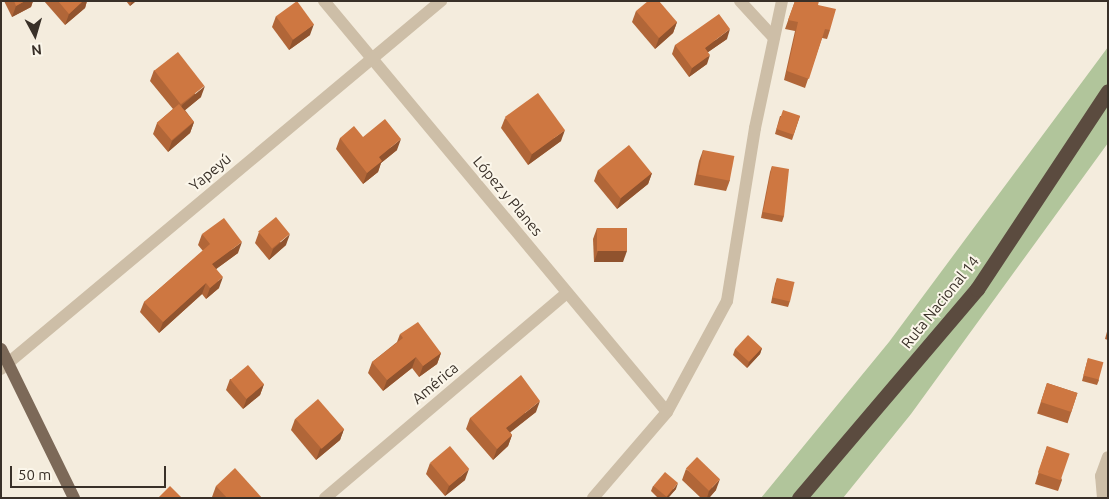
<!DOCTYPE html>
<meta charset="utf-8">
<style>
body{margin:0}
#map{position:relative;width:1109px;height:499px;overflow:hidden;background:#f4ecdd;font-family:Ubuntu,sans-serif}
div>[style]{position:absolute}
.green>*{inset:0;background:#b1c59b}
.minor>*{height:12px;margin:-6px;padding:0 6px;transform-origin:6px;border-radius:6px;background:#cdbea7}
.major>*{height:12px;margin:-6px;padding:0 6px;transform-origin:6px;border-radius:6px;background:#7c6958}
.highway>*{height:15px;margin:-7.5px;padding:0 7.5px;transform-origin:7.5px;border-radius:7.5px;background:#5b4b3f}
.wall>*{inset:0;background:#b16638;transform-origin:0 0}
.shaded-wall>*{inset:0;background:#90532e}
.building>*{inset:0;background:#ce7741;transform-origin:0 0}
span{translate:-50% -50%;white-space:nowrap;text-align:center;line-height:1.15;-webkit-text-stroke:4px #fbf6ea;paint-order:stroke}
.street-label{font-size:15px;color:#393028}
.frame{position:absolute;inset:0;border:2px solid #393028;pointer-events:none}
.north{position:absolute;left:10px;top:10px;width:50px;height:50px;-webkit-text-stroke:4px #fbf6ea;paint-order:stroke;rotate:174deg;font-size:14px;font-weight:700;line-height:20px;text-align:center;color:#393028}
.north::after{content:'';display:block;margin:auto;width:18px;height:22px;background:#393028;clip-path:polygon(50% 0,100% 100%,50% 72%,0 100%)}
.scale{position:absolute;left:10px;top:466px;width:156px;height:22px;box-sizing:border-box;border:2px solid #393028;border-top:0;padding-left:6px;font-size:15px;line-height:18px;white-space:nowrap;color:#393028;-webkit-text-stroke:4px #fbf6ea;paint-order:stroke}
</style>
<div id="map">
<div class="green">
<i style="clip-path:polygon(1108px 47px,1108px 143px,911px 414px,843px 498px,761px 498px,889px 342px)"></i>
</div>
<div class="minor">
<i style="left:324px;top:1px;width:535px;rotate:50.15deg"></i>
<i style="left:740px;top:1px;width:50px;rotate:47.4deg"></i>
<i style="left:1px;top:369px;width:574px;rotate:-39.91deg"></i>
<i style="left:325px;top:498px;width:317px;rotate:-40.3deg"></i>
<i style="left:593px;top:498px;width:113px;rotate:-49.3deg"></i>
<i style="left:667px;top:412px;width:126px;rotate:-61.6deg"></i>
<i style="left:727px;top:301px;width:175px;rotate:-80.8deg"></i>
<i style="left:755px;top:128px;width:130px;rotate:-78deg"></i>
<i style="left:1103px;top:498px;width:22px;rotate:-95deg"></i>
<i style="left:1101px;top:476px;width:20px;rotate:-70deg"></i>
</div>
<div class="major">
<i style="left:1px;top:349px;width:166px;rotate:63.9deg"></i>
</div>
<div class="highway">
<i style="left:799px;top:498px;width:275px;rotate:-49.6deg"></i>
<i style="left:977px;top:289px;width:237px;rotate:-56.5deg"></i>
</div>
<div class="wall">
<i style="clip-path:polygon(4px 1px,33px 1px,31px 7px,12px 17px)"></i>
<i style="clip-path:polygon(44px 1px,87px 1px,85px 8px,65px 25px)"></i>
<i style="clip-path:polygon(126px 1px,136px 1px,130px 6px)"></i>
<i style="clip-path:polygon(795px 1px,818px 5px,830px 30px,827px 39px,822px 38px,805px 88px,784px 80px,795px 31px,785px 29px)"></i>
<i style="clip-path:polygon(636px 11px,677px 22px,673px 33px,655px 49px,632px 22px)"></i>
<i style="clip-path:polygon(276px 16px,310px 35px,289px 50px,272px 27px)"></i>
<i style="clip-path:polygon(727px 39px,708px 52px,707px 64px,689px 77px,672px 54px,675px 45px)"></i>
<i style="clip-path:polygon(154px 70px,201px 97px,185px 110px,194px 122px,190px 133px,168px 152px,153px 134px,157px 123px,173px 109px,150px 81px)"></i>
<i style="clip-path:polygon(780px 116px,800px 116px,792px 140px,775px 134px)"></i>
<i style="clip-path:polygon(505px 118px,561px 141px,528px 165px,501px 128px)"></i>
<i style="clip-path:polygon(363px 137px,397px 150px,381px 163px,378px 172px,363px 184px,336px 149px,340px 138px)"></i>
<i style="clip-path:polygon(703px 150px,730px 180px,726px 191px,694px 185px,699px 161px)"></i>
<i style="clip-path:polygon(772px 166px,784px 216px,782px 222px,761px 218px,770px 172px)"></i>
<i style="clip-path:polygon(598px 170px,652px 173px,648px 184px,617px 209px,594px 181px)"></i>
<i style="clip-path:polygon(597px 228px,623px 262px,594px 262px,593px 239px)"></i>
<i style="clip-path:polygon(259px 232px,286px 245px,269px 260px,255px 243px)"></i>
<i style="clip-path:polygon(202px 234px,238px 253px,216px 269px,219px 288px,206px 299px,202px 294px,159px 333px,140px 312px,144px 302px,203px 251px,198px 245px)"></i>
<i style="clip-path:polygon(777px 278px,790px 301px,788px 307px,771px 303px,775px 284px)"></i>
<i style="clip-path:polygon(1108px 328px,1108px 340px,1105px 339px)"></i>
<i style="clip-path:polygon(400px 334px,441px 353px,437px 364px,419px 377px,412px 368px,383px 391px,368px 373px,372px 362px,397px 342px)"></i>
<i style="clip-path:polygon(762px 348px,760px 354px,747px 368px,733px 355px,735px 349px)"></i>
<i style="clip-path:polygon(1088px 358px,1099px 380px,1097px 385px,1082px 381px)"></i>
<i style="clip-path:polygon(230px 379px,264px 384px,260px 395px,243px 409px,226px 390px)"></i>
<i style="left:1047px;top:383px;width:32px;height:32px;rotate:18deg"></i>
<i style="clip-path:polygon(536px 412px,510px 432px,512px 435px,508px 446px,493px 460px,466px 429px,470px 418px)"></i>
<i style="clip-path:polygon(295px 419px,344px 429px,340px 440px,316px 460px,291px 430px)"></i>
<i style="clip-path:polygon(1047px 446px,1062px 480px,1058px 491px,1035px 484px)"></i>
<i style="clip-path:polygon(430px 463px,465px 480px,445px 496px,426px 474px)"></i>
<i style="clip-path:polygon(686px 469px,716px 490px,709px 498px,701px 498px,682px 480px)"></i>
<i style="clip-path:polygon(216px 486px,262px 498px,213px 498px,212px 497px)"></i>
<i style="clip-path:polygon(653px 486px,676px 489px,668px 498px,658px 498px,651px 491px)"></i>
</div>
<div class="shaded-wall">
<i style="clip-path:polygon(25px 1px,33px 1px,31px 7px,12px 17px,16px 6px)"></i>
<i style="clip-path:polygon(83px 1px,87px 1px,85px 8px,65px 25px,69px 14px)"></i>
<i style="clip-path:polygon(132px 1px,136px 1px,130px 6px)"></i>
<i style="clip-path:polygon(677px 22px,673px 33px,655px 49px,659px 38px)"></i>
<i style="clip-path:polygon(314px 24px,310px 35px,289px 50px,293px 39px)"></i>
<i style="clip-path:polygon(730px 29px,727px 39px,701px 57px,705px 48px)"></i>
<i style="clip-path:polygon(710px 55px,707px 64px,689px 77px,692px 68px)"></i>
<i style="clip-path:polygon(205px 86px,201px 97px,178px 116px,182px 105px)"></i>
<i style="clip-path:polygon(194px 122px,190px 133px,168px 152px,172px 141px)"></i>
<i style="clip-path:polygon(565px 130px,561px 141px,528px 165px,532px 154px)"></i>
<i style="clip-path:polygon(401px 139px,397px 150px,381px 163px,378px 172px,363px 184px,367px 173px,379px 157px)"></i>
<i style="clip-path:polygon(652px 173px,648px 184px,617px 209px,621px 198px)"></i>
<i style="clip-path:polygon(290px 234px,286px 245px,269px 260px,273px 249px)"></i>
<i style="clip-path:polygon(242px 242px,238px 253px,208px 275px,212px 264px)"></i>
<i style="clip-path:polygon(598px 251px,627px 251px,623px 262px,594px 262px)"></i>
<i style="clip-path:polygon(223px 277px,219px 288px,206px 299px,210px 288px)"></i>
<i style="clip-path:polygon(206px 283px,202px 294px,159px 333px,163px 322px)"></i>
<i style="clip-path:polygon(762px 348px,760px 354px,747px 368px,749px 362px)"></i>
<i style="clip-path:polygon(441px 353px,437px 364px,419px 377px,423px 366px)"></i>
<i style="clip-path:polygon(416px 357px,412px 368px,383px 391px,387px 380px)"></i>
<i style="clip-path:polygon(264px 384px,260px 395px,243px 409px,247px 398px)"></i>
<i style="clip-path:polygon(540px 401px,536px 412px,502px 439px,506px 428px)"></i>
<i style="clip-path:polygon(344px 429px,340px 440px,316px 460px,320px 449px)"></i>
<i style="clip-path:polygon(512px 435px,508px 446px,493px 460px,497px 449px)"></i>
<i style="clip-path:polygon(469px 469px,465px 480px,445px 496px,449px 486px)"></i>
<i style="clip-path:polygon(720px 479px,716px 490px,709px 498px,707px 498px,709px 491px)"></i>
<i style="clip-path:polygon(678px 483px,676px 489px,668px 498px,666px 498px)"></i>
</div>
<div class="building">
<i style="clip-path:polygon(14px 1px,25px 1px,16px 6px)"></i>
<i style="clip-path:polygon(58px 1px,83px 1px,69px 14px)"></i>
<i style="left:297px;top:1px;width:29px;height:26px;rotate:54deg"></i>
<i style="clip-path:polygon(648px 1px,659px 1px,677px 22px,659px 38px,636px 11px)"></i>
<i style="clip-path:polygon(795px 1px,819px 1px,818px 5px,836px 9px,830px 30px,825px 29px,809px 79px,787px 71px,798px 22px,788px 20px)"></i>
<i style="clip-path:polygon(719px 14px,730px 29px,705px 48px,710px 55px,692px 68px,675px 45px)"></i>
<i style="left:178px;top:52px;width:43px;height:30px;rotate:52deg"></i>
<i style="left:538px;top:93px;width:46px;height:41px;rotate:54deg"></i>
<i style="left:179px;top:104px;width:23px;height:29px;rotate:50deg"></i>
<i style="left:783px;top:110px;width:18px;height:20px;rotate:19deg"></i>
<i style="clip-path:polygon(385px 119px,401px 139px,379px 157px,382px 161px,367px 173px,340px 138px,354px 126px,363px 137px)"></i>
<i style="left:629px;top:145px;width:36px;height:40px;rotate:51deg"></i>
<i style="left:703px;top:150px;width:32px;height:25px;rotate:11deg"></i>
<i style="clip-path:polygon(772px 166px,789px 169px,784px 216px,763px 212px)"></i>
<i style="left:276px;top:217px;width:22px;height:23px;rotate:51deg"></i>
<i style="clip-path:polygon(224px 218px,242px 242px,212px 264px,223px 277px,210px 288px,206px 283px,163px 322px,144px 302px,210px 244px,202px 234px)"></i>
<i style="left:597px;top:228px;width:30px;height:23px"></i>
<i style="left:777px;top:278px;width:18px;height:20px;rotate:13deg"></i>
<i style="clip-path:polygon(418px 322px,441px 353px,423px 366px,416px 357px,387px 380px,372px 362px,403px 338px,400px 334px)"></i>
<i style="left:748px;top:335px;width:19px;height:19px;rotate:43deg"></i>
<i style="left:1088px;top:358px;width:16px;height:18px;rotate:15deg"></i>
<i style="left:248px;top:365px;width:25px;height:23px;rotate:50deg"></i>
<i style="clip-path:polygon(521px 375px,540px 401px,506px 428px,512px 435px,497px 449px,470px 418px)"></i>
<i style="left:1047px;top:383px;width:32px;height:20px;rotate:18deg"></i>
<i style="left:318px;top:399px;width:40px;height:30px;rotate:49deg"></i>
<i style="left:450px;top:446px;width:30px;height:26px;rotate:50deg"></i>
<i style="left:1047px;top:446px;width:24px;height:28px;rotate:19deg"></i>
<i style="left:697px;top:457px;width:32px;height:16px;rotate:44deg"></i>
<i style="clip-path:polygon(235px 468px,262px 498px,227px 498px,216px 486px)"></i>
<i style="left:665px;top:472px;width:17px;height:18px;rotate:40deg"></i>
<i style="clip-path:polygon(170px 486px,182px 498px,158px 498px)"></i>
</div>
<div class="street-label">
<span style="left:210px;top:172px;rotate:-40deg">Yapeyú</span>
<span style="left:508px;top:196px;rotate:50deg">López y Planes</span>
<span style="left:940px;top:302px;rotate:-51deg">Ruta Nacional 14</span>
<span style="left:435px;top:383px;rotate:-40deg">América</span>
</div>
<div class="frame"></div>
<div class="north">N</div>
<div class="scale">50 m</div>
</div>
